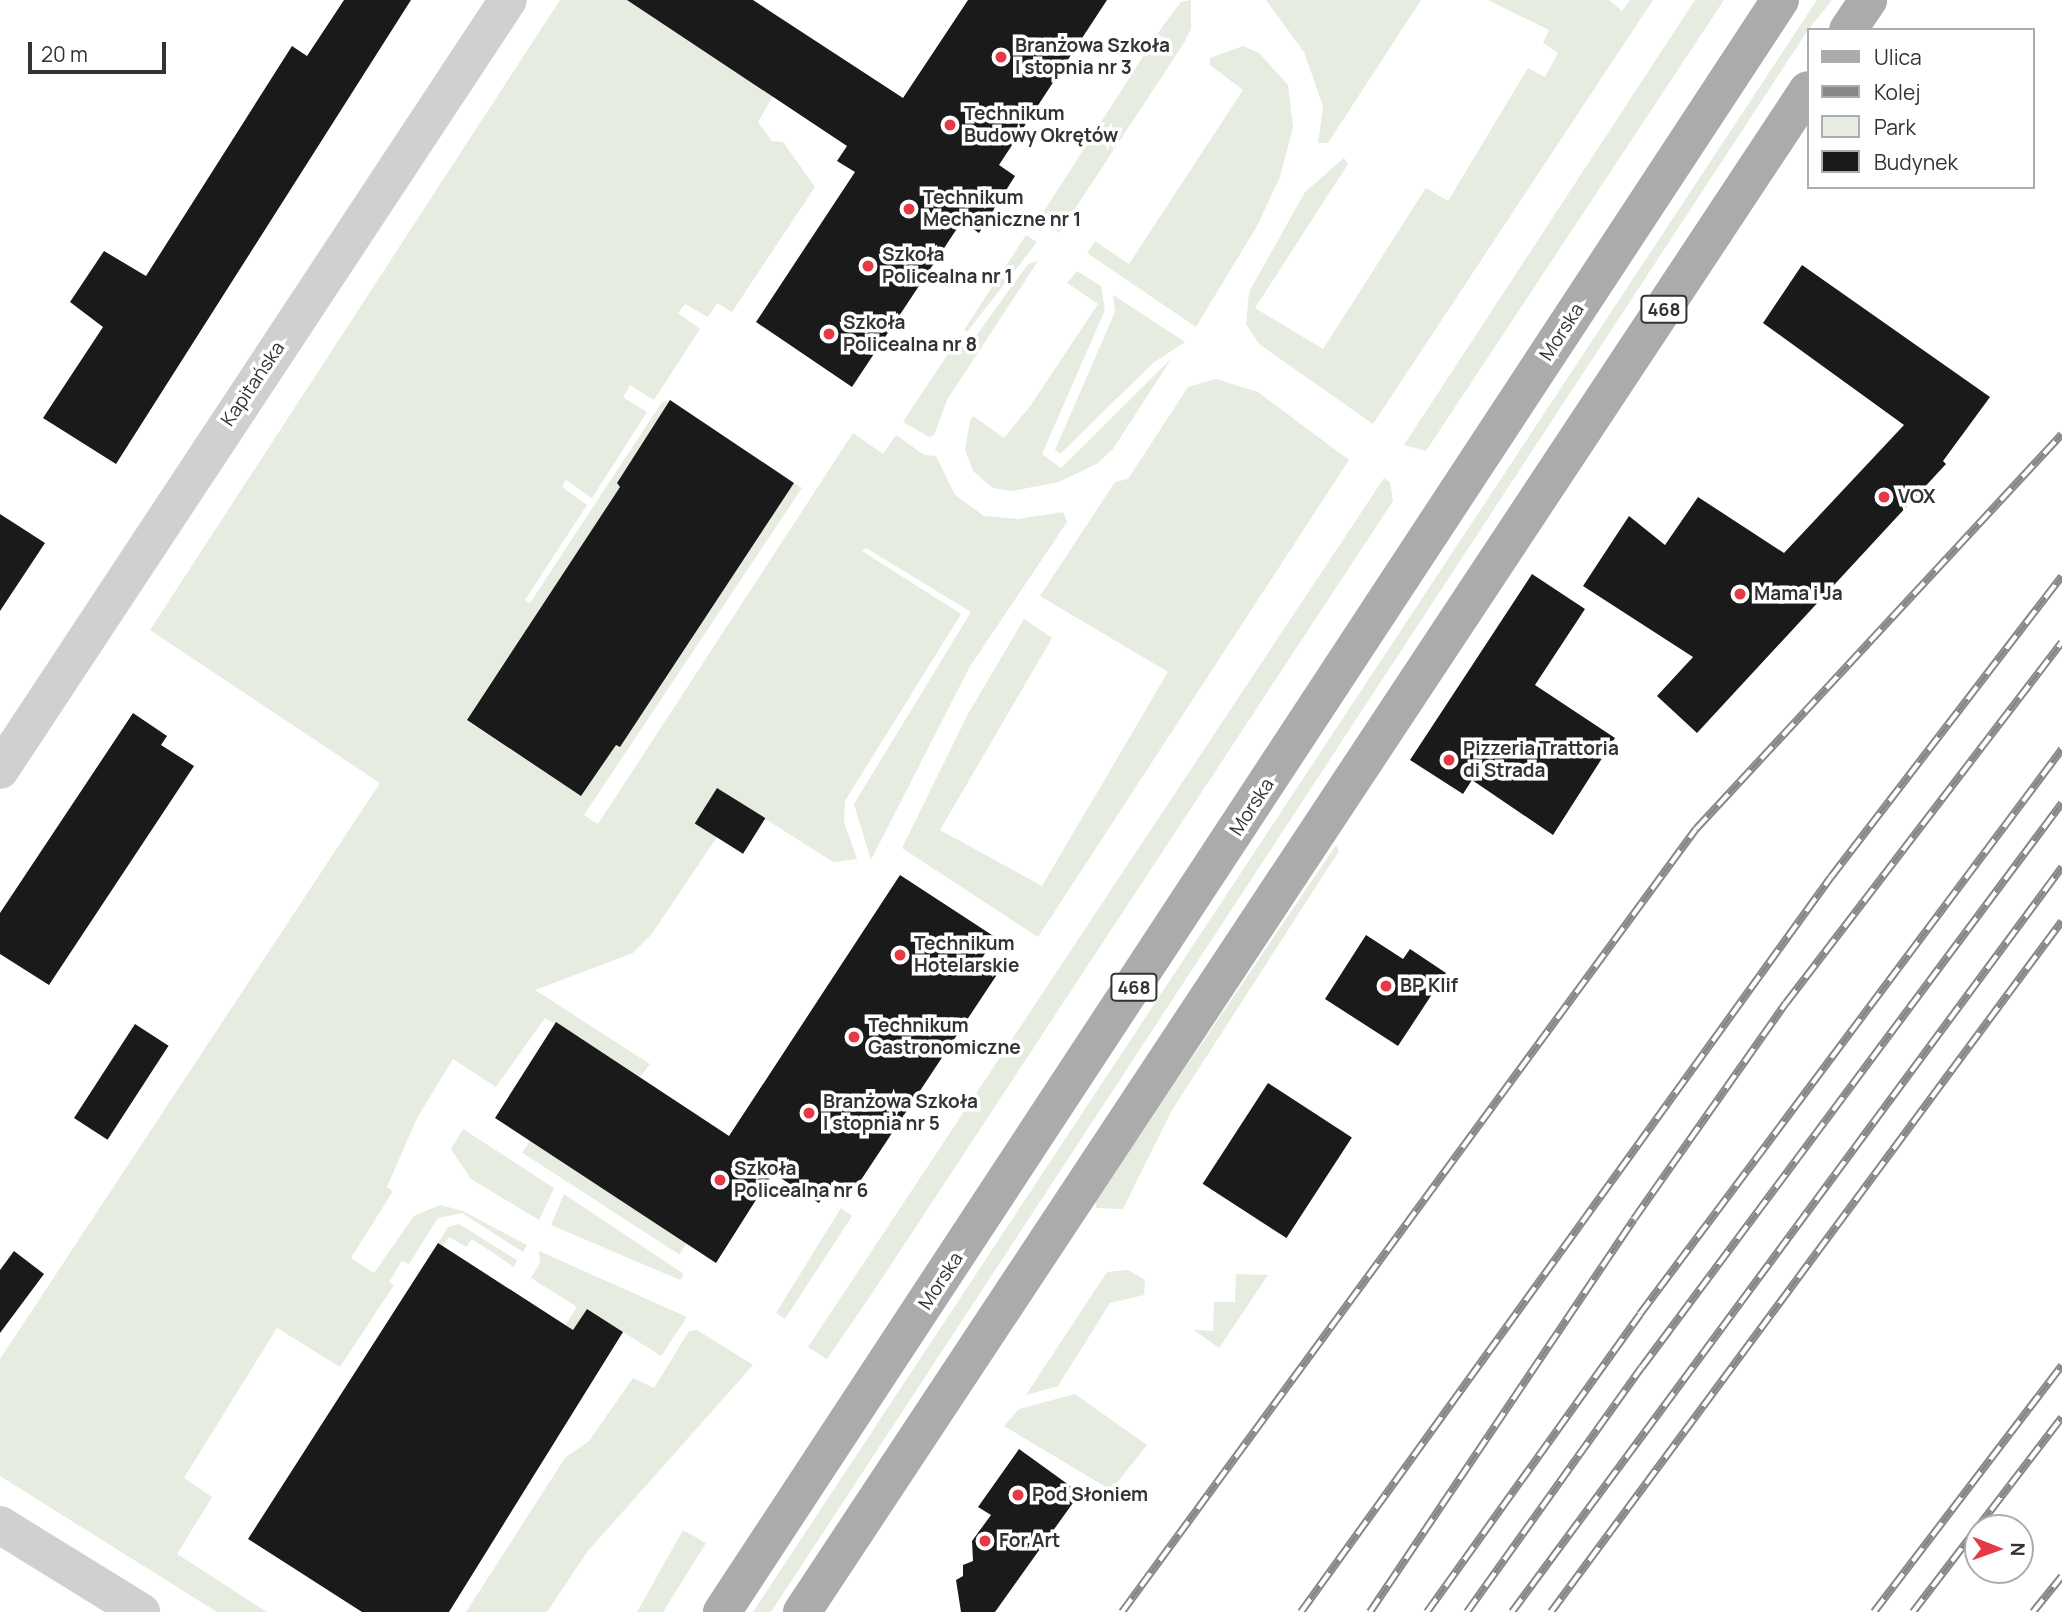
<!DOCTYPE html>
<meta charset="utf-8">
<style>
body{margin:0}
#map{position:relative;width:2062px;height:1612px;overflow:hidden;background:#fff;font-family:Manrope,sans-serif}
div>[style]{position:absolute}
.green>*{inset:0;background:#e6ecdf;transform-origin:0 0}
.building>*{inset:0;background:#1a1a1a;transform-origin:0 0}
.minor>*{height:38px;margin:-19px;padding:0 19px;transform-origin:19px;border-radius:19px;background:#d0d0d0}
.primary>*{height:38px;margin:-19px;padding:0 19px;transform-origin:19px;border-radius:19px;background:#ababab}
.rail>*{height:8px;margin-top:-4px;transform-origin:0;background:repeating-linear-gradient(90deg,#fff 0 16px,#888 0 32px);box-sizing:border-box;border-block:2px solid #888}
.dots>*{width:19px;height:19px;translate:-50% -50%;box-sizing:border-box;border:4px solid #fff;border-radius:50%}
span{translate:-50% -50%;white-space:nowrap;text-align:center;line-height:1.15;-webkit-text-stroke:7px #fff;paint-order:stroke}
.shield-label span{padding:2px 5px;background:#fff;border:2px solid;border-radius:5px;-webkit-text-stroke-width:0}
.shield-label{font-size:18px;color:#333;font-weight:700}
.poi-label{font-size:19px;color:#333;font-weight:700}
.left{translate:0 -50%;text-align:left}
.street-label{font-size:19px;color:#333}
.legend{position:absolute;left:1807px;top:28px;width:228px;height:161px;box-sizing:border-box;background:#fff;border:2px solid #adadad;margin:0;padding:9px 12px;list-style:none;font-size:21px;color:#333}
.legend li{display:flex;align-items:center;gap:14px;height:35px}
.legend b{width:35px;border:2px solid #adadad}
.north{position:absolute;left:1964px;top:1514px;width:70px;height:70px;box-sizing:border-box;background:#fff;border:2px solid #adadad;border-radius:50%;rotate:91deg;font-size:19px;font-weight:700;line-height:28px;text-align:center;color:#333}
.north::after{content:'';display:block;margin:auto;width:24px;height:32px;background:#e63946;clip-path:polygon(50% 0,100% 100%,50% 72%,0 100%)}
.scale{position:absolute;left:28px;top:42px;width:138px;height:32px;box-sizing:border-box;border:4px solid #333;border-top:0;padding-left:9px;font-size:21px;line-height:24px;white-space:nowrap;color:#333;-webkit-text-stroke:5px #fff;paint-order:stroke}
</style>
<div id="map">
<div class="green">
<i style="clip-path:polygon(560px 0,666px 0,773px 96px,758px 122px,772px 141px,783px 142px,815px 187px,732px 312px,717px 303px,708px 317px,685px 304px,678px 313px,700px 329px,654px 400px,630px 385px,623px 397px,647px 412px,592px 498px,566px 480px,564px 483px,562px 487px,587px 505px,525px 600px,530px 603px,662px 402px,670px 400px,617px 483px,620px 487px,467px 721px,581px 796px,616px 745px,620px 746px,794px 483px,802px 488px,584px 815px,598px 824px,853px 433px,883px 454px,896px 435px,924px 455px,936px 456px,955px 495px,984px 516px,1018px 519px,1063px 512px,1067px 522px,969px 668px,871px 860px,854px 804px,971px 612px,866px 548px,862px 551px,961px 614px,845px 801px,844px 822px,857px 859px,833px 862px,717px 788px,717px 837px,651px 935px,633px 953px,535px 990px,650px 1064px,640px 1077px,545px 1018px,496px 1087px,453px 1059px,417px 1118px,387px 1187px,393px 1191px,351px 1258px,374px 1273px,414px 1216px,440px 1205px,463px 1211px,527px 1245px,523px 1252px,462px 1213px,438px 1218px,409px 1264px,402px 1261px,389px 1282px,394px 1285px,340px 1367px,277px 1328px,184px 1478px,212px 1497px,177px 1554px,267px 1612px,217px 1612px,0 1476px,0 1359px,380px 783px,150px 630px)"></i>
<i style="clip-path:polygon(1191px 0,1191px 29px,1184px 43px,1059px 233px,1039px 219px,1162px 27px,1181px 2px)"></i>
<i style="clip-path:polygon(1266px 0,1421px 0,1328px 143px,1318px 143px,1323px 106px,1304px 52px)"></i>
<i style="clip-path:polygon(1488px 0,1609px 0,1622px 11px,1630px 0,1653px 0,1373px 424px,1259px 344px,1246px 324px,1249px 292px,1305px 192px,1344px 158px,1348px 164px,1255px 308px,1323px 349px,1426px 188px,1448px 201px,1528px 68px,1545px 77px,1558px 53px,1543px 43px,1549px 30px)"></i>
<i style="clip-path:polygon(1695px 0,1724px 0,1426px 451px,1404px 445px)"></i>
<i style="clip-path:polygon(1817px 0,1832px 0,1808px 30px,771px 1612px,753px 1612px)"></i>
<i style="clip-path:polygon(1243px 46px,1259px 53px,1288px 85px,1293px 127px,1280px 177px,1257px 226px,1196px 327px,1087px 253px,1095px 241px,1129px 264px,1243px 90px,1210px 65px,1210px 58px)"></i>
<i style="clip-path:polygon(1026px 235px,1037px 242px,967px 332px,964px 330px)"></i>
<i style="clip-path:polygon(1038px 261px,947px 400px,934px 435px,929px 437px,903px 422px,959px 337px,971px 343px,1028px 264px)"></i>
<i style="clip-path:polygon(1077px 271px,1101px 286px,1105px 310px,1042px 454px,1061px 468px,1171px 359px,1113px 449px,1098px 463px,1059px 482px,1012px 491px,993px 488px,973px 471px,965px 449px,970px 421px,973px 416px,1004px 438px,1031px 405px,1098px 304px,1067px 283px)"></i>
<i style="clip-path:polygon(1113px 295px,1185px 342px,1153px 363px,1060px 454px,1055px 450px,1115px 312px)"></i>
<i style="clip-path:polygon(1216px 379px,1258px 392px,1349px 460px,1038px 937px,902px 848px,968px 714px,1024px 619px,1052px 638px,940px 830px,1042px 886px,1168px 672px,1040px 596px,1115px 482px,1128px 479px,1188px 387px)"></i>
<i style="clip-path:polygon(1384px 478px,1390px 482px,1393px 501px,875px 1289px,827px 1359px,808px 1347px)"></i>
<i style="clip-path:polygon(1336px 845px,1339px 851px,1172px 1110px,1123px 1209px,1096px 1208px,1096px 1200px)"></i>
<i style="clip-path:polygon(463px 1129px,554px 1188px,539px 1220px,471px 1179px,451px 1149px)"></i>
<i style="left:530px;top:1141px;width:187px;height:14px;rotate:33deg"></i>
<i style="clip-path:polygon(564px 1194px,684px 1274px,680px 1280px,551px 1225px)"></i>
<i style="clip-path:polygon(841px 1208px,852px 1216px,785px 1319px,776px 1313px)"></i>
<i style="clip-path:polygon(459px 1224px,517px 1260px,514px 1267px,472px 1239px,466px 1247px,449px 1237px,443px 1246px,438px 1243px,448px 1227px)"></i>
<i style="clip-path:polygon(539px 1251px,687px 1317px,661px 1356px,587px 1309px,573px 1331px,565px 1326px,577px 1307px,531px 1278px,540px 1263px)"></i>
<i style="clip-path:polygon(1128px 1270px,1145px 1280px,1144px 1295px,1110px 1303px,1058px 1386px,1026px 1395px,1107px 1272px)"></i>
<i style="clip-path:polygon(1236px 1274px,1268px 1275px,1219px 1348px,1194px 1330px,1213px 1331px,1214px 1302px,1235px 1302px)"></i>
<i style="clip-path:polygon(697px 1330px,753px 1365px,587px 1552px,547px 1612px,466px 1612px,565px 1458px,589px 1441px,633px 1378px,654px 1388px,689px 1331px)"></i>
<i style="clip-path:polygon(1075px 1394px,1147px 1445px,1111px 1490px,1004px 1426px,1019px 1409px)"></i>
<i style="clip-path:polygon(683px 1530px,706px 1543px,663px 1612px,637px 1612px)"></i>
</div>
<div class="building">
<i style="clip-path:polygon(344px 0,411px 0,116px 464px,43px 418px,103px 327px,70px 302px,104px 251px,146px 276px,292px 46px,307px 56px)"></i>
<i style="clip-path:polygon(627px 0,753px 0,903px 98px,968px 0,1107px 0,999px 165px,1015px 176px,979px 233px,962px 221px,852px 387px,756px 322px,855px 172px,837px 161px,847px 146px)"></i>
<i style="clip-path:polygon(1802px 265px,1990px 397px,1943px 461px,1946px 464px,1697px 733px,1657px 696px,1693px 657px,1583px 586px,1629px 516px,1665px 545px,1698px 497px,1784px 553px,1904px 425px,1763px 323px)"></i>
<i style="clip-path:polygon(670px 400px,794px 483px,620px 747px,616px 745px,581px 796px,467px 720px,620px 487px,617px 483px)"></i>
<i style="clip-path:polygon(0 514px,45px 543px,0 611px)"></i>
<i style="clip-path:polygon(1532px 574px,1585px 609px,1535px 685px,1615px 738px,1553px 835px,1472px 780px,1463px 794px,1410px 760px)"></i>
<i style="clip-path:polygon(133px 713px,167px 736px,161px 745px,194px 766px,49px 985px,0 954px,0 913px)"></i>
<i style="left:717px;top:788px;width:57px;height:42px;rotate:32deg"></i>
<i style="clip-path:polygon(900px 875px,995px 937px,981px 960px,998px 973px,853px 1192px,834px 1180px,819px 1203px,773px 1173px,716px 1263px,495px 1118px,556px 1022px,729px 1136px)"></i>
<i style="clip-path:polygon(1366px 935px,1403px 959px,1410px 949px,1446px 973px,1398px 1046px,1325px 999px)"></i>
<i style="left:135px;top:1024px;width:40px;height:112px;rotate:33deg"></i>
<i style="left:1268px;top:1083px;width:100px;height:120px;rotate:33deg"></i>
<i style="clip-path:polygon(438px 1243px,573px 1330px,587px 1309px,623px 1332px,449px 1612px,362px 1612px,248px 1539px)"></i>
<i style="clip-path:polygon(14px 1251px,44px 1274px,0 1333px,0 1270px)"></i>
<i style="clip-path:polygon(1019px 1449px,1080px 1493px,995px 1612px,961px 1612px,956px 1580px,963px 1576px,963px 1565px,973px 1561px,972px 1541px,991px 1515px,978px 1507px)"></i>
</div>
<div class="minor">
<i style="left:0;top:770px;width:922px;rotate:-56.59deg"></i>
<i style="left:0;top:1525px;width:166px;rotate:31.7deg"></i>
</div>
<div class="primary">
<i style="left:1848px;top:30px;width:36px;rotate:-56deg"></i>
<i style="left:722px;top:1612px;width:1928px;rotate:-56.72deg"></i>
<i style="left:802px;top:1612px;width:1824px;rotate:-56.54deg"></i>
</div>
<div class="rail">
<i style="left:1122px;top:1612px;width:971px;rotate:-53.76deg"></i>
<i style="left:1696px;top:829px;width:538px;rotate:-47.18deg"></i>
<i style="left:1301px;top:1612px;width:906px;rotate:-54.21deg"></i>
<i style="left:1831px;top:877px;width:379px;rotate:-52.5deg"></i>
<i style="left:1370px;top:1612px;width:473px;rotate:-56.1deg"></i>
<i style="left:1634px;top:1219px;width:264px;rotate:-54.9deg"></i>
<i style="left:1786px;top:1003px;width:454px;rotate:-52.6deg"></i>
<i style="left:1427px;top:1612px;width:366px;rotate:-54.4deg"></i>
<i style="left:1640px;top:1314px;width:705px;rotate:-53.24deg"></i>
<i style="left:1467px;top:1612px;width:301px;rotate:-54.5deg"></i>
<i style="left:1642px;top:1367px;width:703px;rotate:-53.33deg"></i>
<i style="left:1512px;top:1612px;width:926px;rotate:-53.56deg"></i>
<i style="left:1551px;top:1612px;width:859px;rotate:-53.52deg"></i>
<i style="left:1874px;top:1612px;width:310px;rotate:-52.7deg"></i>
<i style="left:1913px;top:1612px;width:245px;rotate:-52.6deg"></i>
<i style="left:2033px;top:1612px;width:46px;rotate:-51.1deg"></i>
</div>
<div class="dots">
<i style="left:1001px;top:57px;background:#e63946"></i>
<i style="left:950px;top:125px;background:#e63946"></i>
<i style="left:909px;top:209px;background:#e63946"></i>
<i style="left:868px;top:266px;background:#e63946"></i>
<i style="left:829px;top:334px;background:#e63946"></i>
<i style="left:1884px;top:497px;background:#e63946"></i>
<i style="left:1740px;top:594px;background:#e63946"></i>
<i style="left:1449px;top:760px;background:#e63946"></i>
<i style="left:900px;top:955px;background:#e63946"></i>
<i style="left:1386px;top:986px;background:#e63946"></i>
<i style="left:854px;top:1037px;background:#e63946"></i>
<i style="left:809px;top:1113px;background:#e63946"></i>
<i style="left:720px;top:1180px;background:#e63946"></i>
<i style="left:1018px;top:1495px;background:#e63946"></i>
<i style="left:985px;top:1541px;background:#e63946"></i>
</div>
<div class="shield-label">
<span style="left:1664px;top:309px">468</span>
<span style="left:1134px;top:987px">468</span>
</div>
<div class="poi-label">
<span class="left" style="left:1015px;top:57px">Branżowa Szkoła<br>I stopnia nr 3</span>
<span class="left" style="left:964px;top:125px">Technikum<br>Budowy Okrętów</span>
<span class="left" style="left:923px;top:209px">Technikum<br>Mechaniczne nr 1</span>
<span class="left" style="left:882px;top:266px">Szkoła<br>Policealna nr 1</span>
<span class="left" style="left:843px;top:334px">Szkoła<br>Policealna nr 8</span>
<span class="left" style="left:1898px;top:497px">VOX</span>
<span class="left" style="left:1754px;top:594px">Mama i Ja</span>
<span class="left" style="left:1463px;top:760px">Pizzeria Trattoria<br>di Strada</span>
<span class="left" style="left:914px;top:955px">Technikum<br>Hotelarskie</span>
<span class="left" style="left:1400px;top:986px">BP Klif</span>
<span class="left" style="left:868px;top:1037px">Technikum<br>Gastronomiczne</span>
<span class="left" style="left:823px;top:1113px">Branżowa Szkoła<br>I stopnia nr 5</span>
<span class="left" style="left:734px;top:1180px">Szkoła<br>Policealna nr 6</span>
<span class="left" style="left:1032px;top:1495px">Pod Słoniem</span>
<span class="left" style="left:999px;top:1541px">For Art</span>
</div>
<div class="street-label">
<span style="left:1562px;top:332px;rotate:-57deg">Morska</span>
<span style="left:253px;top:384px;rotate:-56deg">Kapitańska</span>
<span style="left:1252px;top:807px;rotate:-57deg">Morska</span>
<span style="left:941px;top:1281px;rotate:-57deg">Morska</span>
</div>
<ul class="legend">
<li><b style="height:9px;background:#ababab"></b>Ulica</li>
<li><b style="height:9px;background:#888"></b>Kolej</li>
<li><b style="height:19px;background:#e6ecdf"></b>Park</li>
<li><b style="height:19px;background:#1a1a1a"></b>Budynek</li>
</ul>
<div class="north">N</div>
<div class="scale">20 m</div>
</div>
